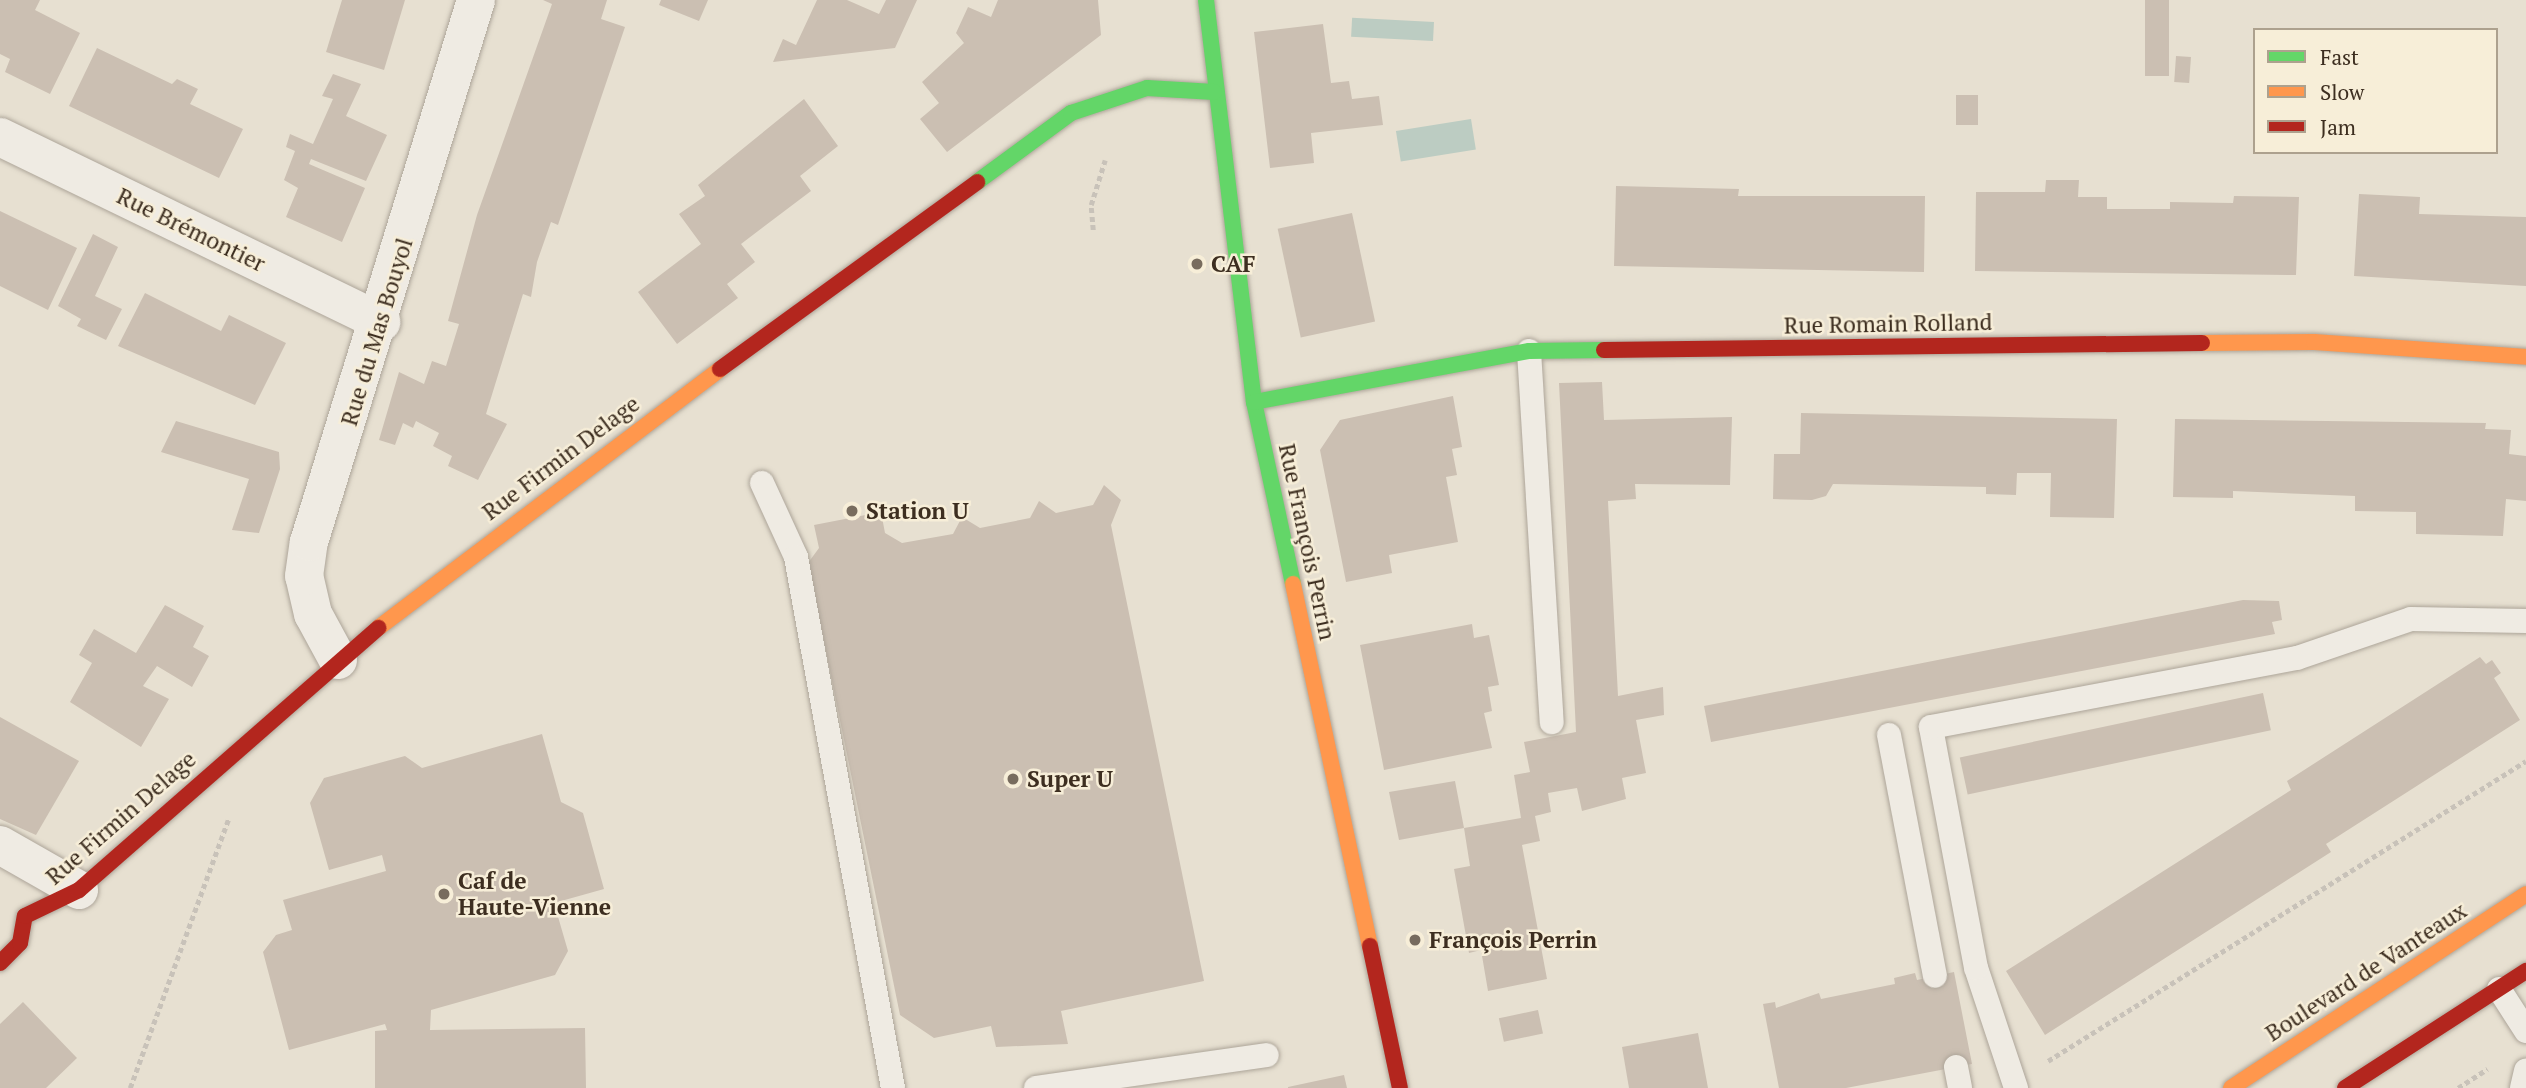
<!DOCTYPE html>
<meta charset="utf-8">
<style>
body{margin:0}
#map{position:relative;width:2526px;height:1088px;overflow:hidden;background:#e7e0d1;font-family:"PT Serif",serif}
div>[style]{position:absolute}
.water>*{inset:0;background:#bcccc2;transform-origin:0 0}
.building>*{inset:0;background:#cbbfb2;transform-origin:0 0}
.path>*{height:4.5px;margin-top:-2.25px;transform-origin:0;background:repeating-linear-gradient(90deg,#c8c2b9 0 5px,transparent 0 8.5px)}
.roads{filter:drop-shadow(0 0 2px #ada599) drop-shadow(0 0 2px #ada599)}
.lane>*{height:24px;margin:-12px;padding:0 12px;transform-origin:12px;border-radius:12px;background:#efebe3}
.street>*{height:38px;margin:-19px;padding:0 19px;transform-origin:19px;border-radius:19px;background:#efebe3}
.fast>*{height:16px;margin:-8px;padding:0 8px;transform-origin:8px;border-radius:8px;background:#63d668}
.slow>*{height:16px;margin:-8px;padding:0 8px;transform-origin:8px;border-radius:8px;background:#ff974d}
.jam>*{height:16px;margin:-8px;padding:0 8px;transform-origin:8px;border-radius:8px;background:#b3261e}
.dots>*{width:19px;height:19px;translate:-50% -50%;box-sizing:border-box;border:4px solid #f7eed8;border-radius:50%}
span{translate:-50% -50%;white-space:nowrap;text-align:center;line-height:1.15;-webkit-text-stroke:5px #f7eed8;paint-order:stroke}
.street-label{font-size:23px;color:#3d2e20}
.poi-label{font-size:23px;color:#3d2e20;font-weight:700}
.left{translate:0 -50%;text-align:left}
.legend{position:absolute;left:2253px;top:28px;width:245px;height:126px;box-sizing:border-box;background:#f7eed8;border:2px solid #ada18e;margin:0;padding:9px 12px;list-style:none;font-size:21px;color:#3d2e20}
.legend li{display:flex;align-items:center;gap:14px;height:35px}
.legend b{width:35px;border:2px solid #ada18e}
</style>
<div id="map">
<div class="water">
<i style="left:1434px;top:22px;width:19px;height:82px;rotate:93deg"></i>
<i style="left:1471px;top:119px;width:31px;height:76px;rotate:81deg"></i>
</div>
<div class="building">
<i style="clip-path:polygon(0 0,40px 0,35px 10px,80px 33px,50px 94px,5px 72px,10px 59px,0 54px)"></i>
<i style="clip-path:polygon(342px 0,405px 0,384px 70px,326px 52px)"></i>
<i style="clip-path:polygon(543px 0,607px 0,601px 19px,625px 27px,558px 225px,551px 222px,537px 262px,531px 297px,523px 294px,486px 414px,507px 424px,478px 480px,448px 466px,452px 456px,433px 446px,439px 433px,416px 421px,413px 428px,403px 423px,395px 445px,379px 440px,399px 372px,424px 384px,432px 361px,446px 366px,459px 324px,448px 321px,477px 215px,552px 4px)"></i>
<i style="clip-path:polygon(661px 0,708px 0,699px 21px,659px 5px)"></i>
<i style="clip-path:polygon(817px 0,847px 0,879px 14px,886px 0,917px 0,895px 48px,773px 62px,783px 39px,796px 45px)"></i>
<i style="clip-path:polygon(998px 0,1098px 0,1101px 35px,947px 152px,920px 119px,939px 103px,922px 82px,964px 43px,956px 33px,968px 7px,991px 17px)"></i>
<i style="left:2145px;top:0;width:24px;height:76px"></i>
<i style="clip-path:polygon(1323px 24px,1331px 83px,1349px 81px,1352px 99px,1379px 96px,1383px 125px,1311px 133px,1314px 163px,1270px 168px,1254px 32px)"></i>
<i style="clip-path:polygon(97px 48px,172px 84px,177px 79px,198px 89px,190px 104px,243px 129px,219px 178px,69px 106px)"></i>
<i style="left:2176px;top:56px;width:15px;height:26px;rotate:4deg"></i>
<i style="clip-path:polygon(333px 74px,361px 84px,346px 116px,387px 135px,366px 181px,311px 159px,309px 164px,365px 188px,342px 242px,286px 217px,298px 188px,284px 180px,295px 151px,286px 147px,290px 134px,313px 144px,333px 99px,322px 96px)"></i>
<i style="left:1956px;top:95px;width:22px;height:30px"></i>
<i style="clip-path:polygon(804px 99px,838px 146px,800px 176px,811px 191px,741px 244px,755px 262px,727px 284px,738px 298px,677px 344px,638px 292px,701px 244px,679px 214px,705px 196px,698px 185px)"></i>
<i style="clip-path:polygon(2046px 180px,2079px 180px,2078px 197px,2107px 197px,2107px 209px,2170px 209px,2170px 202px,2233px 203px,2234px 196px,2299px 197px,2296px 275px,1975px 271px,1976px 192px,2045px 192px)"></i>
<i style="clip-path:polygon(1616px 186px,1739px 189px,1738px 196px,1925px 196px,1924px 272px,1614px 266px)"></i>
<i style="clip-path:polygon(2359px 194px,2420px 197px,2419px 214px,2526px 217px,2526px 286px,2354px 276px)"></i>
<i style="clip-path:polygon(0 211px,77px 248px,48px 310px,0 286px)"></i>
<i style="left:1352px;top:213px;width:111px;height:76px;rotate:78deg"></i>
<i style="clip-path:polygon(93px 234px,118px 247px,95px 296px,122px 309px,106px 340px,77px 326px,81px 319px,58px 306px)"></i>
<i style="clip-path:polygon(145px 293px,221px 331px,229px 315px,286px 343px,255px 405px,118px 346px)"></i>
<i style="clip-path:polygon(1602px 382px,1604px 420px,1732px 417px,1730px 485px,1635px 484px,1636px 499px,1608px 501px,1618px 696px,1663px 687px,1664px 715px,1636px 720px,1646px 773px,1622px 778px,1626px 799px,1582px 811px,1577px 788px,1548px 793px,1551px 812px,1535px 816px,1540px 841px,1522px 845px,1547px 979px,1488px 991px,1481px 950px,1469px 953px,1454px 869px,1470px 866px,1464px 828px,1399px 840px,1389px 792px,1455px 781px,1464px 828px,1521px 818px,1514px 775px,1530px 772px,1524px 742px,1576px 732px,1559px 383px)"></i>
<i style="clip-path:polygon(1453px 396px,1462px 447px,1452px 449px,1457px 475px,1446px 477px,1458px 542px,1389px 555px,1392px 573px,1346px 582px,1320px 450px,1340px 420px)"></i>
<i style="clip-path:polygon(1801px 413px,2117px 419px,2114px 518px,2050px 517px,2051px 473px,2017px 473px,2016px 495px,1986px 494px,1986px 487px,1833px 484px,1826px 496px,1812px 500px,1773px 499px,1774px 454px,1800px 454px)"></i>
<i style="clip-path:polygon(2175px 419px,2486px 423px,2485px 429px,2511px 430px,2509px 454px,2526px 456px,2526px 501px,2506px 499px,2503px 536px,2416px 534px,2416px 512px,2355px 511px,2355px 496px,2233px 491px,2233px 498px,2173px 497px)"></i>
<i style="clip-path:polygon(176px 421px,279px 452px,280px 469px,259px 533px,232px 530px,249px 479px,161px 452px)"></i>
<i style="clip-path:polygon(1104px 485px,1121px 500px,1111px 525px,1204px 981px,1061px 1011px,1068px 1044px,996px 1047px,991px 1026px,934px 1038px,900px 1015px,808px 563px,819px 548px,814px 525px,881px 512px,885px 533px,902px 543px,953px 534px,962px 517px,980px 528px,1030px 518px,1039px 501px,1056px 513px,1093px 505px)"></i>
<i style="clip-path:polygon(2243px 600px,2279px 601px,2282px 620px,2272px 622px,2275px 634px,1711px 742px,1704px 706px)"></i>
<i style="clip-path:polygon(165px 605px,204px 626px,193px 647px,209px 656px,192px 687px,157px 666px,143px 686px,169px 699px,141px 747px,70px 702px,92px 663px,79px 655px,94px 629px,136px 653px)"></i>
<i style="clip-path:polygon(1472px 624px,1474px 638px,1489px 635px,1499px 685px,1488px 687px,1492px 711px,1484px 713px,1492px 748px,1384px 770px,1360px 645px)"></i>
<i style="clip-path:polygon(2480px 657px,2486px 664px,2492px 660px,2501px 673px,2494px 678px,2520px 720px,2326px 844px,2331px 852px,2045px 1035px,2006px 971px,2291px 790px,2287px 781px)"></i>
<i style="left:2263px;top:693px;width:38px;height:310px;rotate:78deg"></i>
<i style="clip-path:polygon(0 717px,79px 761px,36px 835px,0 819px)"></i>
<i style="clip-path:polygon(542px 734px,561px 802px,583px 813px,604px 889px,554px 903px,568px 951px,555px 975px,431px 1010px,430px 1030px,585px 1028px,586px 1088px,375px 1088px,375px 1031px,387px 1030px,385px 1024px,289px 1050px,263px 952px,276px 935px,292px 930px,283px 900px,386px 871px,382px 855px,329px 870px,310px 803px,324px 778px,405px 756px,422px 768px)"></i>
<i style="clip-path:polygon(1954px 972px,1972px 1064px,1846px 1088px,1779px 1088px,1763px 1004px,1775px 1002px,1776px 1008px,1819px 993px,1821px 999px,1895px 984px,1894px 978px,1915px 973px,1917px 980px)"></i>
<i style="clip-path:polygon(23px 1002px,77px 1058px,46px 1088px,0 1088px,0 1024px)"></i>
<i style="left:1538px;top:1010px;width:24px;height:40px;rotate:78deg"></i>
<i style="clip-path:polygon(1698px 1033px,1708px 1088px,1629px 1088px,1622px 1047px)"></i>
<i style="clip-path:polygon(1344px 1075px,1347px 1088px,1288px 1088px,1288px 1087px)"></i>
</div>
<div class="path">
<i style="left:1093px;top:230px;width:25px;rotate:-95deg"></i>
<i style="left:1091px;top:205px;width:47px;rotate:-72.7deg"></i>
<i style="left:2048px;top:1061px;width:564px;rotate:-32.11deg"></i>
<i style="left:130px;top:1088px;width:288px;rotate:-69.9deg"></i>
<i style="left:2458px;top:1088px;width:35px;rotate:-33deg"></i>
</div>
<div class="roads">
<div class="lane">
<i style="left:1529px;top:351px;width:372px;rotate:86.5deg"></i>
<i style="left:762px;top:483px;width:81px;rotate:65.3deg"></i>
<i style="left:796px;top:557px;width:540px;rotate:79.65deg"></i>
<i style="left:1889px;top:735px;width:245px;rotate:79.2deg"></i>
<i style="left:2499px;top:989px;width:50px;rotate:57.3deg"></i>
<i style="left:1956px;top:1067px;width:21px;rotate:79deg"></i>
<i style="left:1036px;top:1088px;width:233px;rotate:-8.1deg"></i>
<i style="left:2016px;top:1088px;width:126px;rotate:-108.4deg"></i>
<i style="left:1976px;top:968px;width:245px;rotate:-100.6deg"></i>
<i style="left:1931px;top:727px;width:372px;rotate:-10.7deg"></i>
<i style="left:2297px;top:658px;width:120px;rotate:-18.9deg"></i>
<i style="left:2411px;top:619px;width:115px;rotate:1deg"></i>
<i style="left:2522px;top:1088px;width:18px;rotate:-77deg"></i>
</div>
<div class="street">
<i style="left:0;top:137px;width:424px;rotate:25.9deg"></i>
<i style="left:338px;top:660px;width:52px;rotate:-118.5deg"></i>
<i style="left:313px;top:614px;width:39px;rotate:-103deg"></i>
<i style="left:304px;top:576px;width:34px;rotate:-82deg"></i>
<i style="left:309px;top:542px;width:567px;rotate:-72.87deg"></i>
<i style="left:0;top:845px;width:91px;rotate:29.7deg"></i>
</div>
<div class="fast">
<i style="left:1206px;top:0;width:405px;rotate:83.2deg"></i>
<i style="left:1254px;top:402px;width:186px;rotate:77.9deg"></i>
<i style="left:977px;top:182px;width:117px;rotate:-36.3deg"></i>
<i style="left:1071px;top:113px;width:80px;rotate:-18.2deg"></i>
<i style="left:1147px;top:88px;width:67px;rotate:3.4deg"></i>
<i style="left:1254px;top:402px;width:280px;rotate:-10.5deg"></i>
<i style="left:1529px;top:351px;width:75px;rotate:-0.8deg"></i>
</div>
<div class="slow">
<i style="left:2202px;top:343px;width:112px;rotate:-0.5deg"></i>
<i style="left:2314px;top:342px;width:213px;rotate:4deg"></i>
<i style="left:1293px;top:584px;width:370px;rotate:78deg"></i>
<i style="left:378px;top:628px;width:429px;rotate:-37.1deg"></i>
<i style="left:2231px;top:1088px;width:353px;rotate:-33.3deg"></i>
</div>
<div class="jam">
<i style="left:1604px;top:350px;width:598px;rotate:-0.67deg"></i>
<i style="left:720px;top:369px;width:318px;rotate:-36deg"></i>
<i style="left:1370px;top:946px;width:145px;rotate:78.1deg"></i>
<i style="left:0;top:963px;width:28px;rotate:-45deg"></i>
<i style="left:20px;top:943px;width:27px;rotate:-80deg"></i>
<i style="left:25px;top:916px;width:60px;rotate:-25.7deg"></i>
<i style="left:79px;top:890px;width:398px;rotate:-41.2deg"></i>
<i style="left:2345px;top:1088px;width:216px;rotate:-32.9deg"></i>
</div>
</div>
<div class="dots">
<i style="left:1197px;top:264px;background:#786c5e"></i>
<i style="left:852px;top:511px;background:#786c5e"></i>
<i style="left:1013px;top:779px;background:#786c5e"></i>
<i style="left:444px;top:894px;background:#786c5e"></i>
<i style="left:1415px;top:940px;background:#786c5e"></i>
</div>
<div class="street-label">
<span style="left:191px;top:230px;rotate:26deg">Rue Brémontier</span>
<span style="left:1888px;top:324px;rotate:-1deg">Rue Romain Rolland</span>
<span style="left:377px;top:332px;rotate:-73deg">Rue du Mas Bouyol</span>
<span style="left:561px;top:458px;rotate:-37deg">Rue Firmin Delage</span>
<span style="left:1307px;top:542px;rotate:78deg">Rue François Perrin</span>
<span style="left:121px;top:818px;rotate:-41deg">Rue Firmin Delage</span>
<span style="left:2366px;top:972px;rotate:-33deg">Boulevard de Vanteaux</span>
</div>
<div class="poi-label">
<span class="left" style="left:1211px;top:264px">CAF</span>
<span class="left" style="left:866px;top:511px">Station U</span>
<span class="left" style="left:1027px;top:779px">Super U</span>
<span class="left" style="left:458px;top:894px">Caf de<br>Haute-Vienne</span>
<span class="left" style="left:1429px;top:940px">François Perrin</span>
</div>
<ul class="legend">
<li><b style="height:9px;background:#63d668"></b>Fast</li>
<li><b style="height:9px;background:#ff974d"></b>Slow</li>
<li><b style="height:9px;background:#b3261e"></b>Jam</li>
</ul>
</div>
